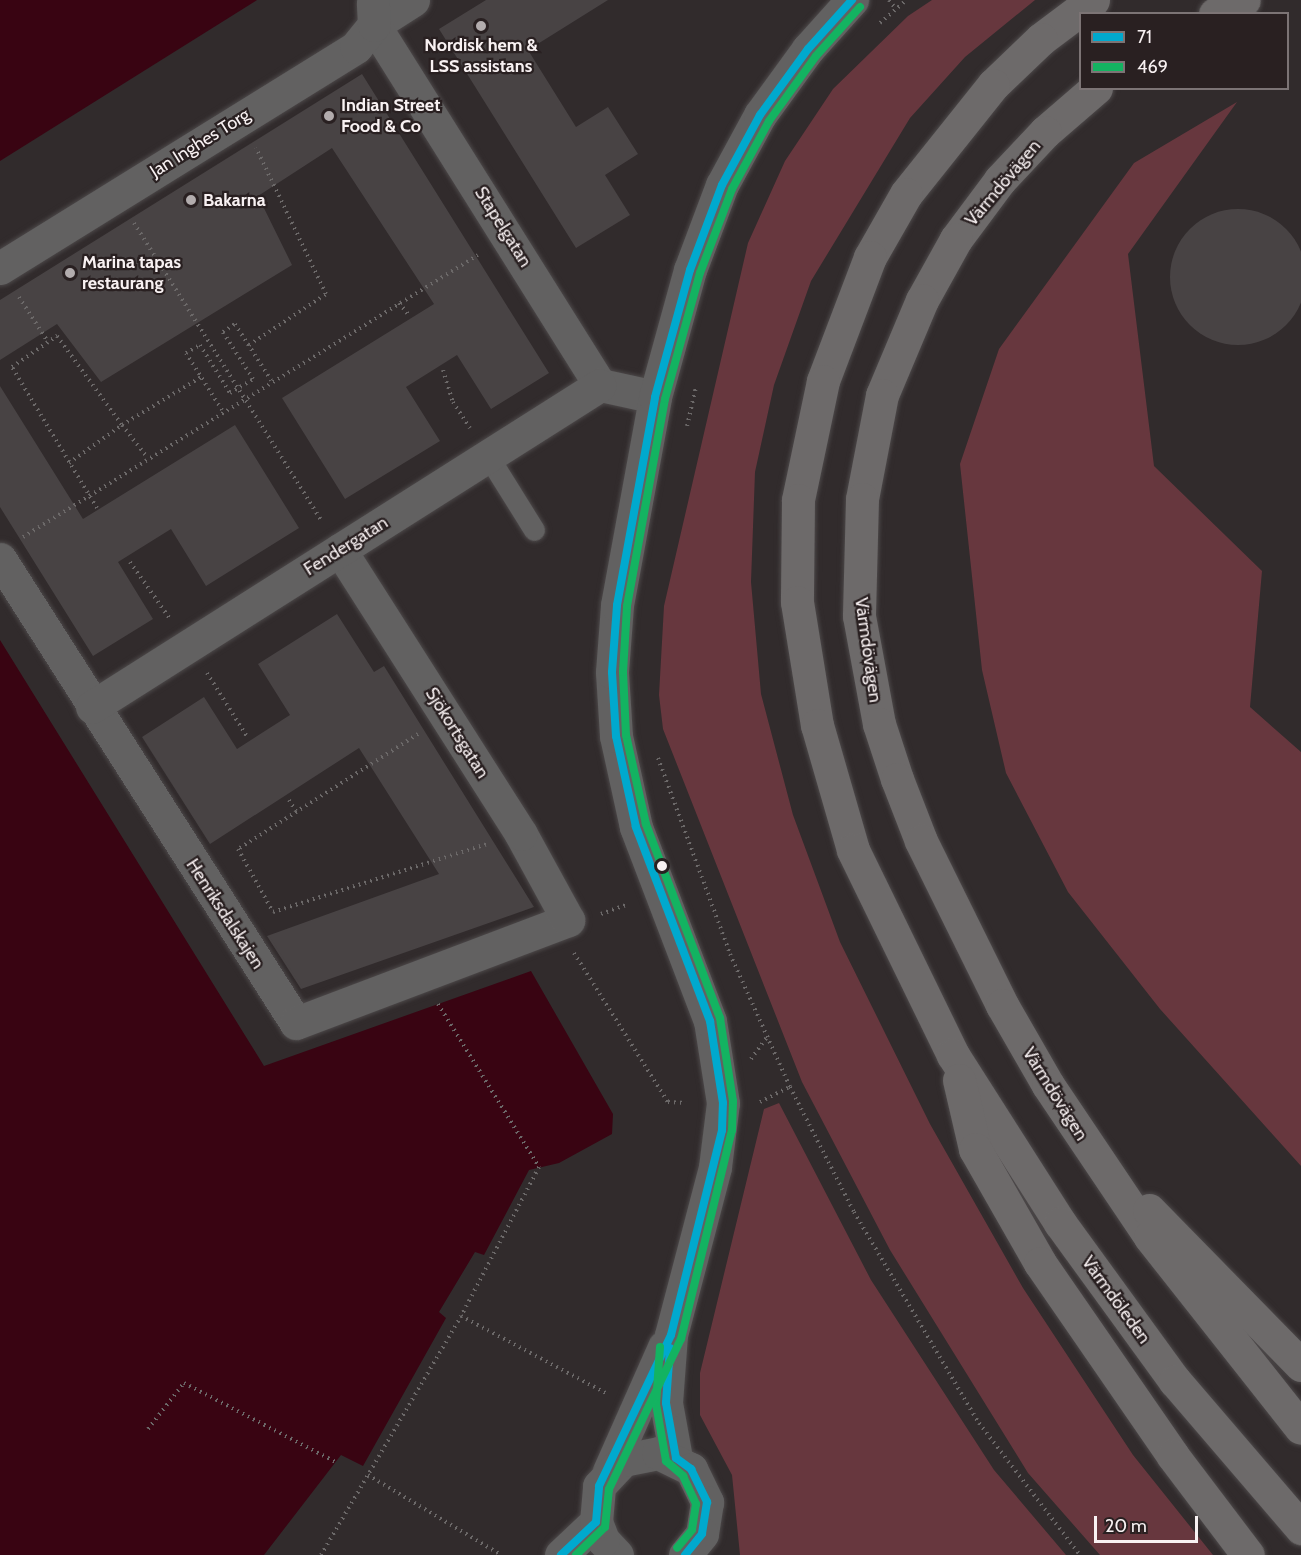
<!DOCTYPE html>
<meta charset="utf-8">
<style>
body{margin:0}
#map{position:relative;width:1301px;height:1555px;overflow:hidden;background:#312b2c;font-family:Cabin,sans-serif}
div>[style]{position:absolute}
.green>*{inset:0;background:#67373e}
.water>*{inset:0;background:#390412}
.building>*{inset:0;background:#484344}
.round{border-radius:50%}
.path>*{height:4px;margin-top:-2px;transform-origin:0;background:repeating-linear-gradient(90deg,#6c6969 0 1.5px,transparent 0 6px)}
.roads{filter:drop-shadow(0 0 2px #4c4849) drop-shadow(0 0 2px #4c4849)}
.service>*{height:21px;margin:-10.5px;padding:0 10.5px;transform-origin:10.5px;border-radius:10.5px;background:#626161}
.minor>*{height:33px;margin:-16.5px;padding:0 16.5px;transform-origin:16.5px;border-radius:16.5px;background:#626161}
.primary>*{height:33px;margin:-16.5px;padding:0 16.5px;transform-origin:16.5px;border-radius:16.5px;background:#6d6a6a}
.bus-1>*{height:8px;margin:-4px;padding:0 4px;transform-origin:4px;border-radius:4px;background:#00a9ce}
.bus-2>*{height:8px;margin:-4px;padding:0 4px;transform-origin:4px;border-radius:4px;background:#13b361}
.dots>*{width:16px;height:16px;translate:-50% -50%;box-sizing:border-box;border:3px solid #292021;border-radius:50%}
span{translate:-50% -50%;white-space:nowrap;text-align:center;line-height:1.15;-webkit-text-stroke:4.5px #292021;paint-order:stroke}
.poi-label{font-size:18px;color:#f8f1f2;font-weight:700}
.left{translate:0 -50%;text-align:left}
.street-label{font-size:18px;color:#f8f1f2}
.legend{position:absolute;left:1079px;top:12px;width:210px;height:78px;box-sizing:border-box;background:#292021;border:2px solid #7c7475;margin:0;padding:8px 10px;list-style:none;font-size:18px;color:#f8f1f2}
.legend li{display:flex;align-items:center;gap:12px;height:30px}
.legend b{width:30px;border:2px solid #7c7475}
.scale{position:absolute;left:1094px;top:1516px;width:104px;height:27px;box-sizing:border-box;border:3px solid #f8f1f2;border-top:0;padding-left:8px;font-size:18px;line-height:21px;white-space:nowrap;color:#f8f1f2;-webkit-text-stroke:4px #292021;paint-order:stroke}
</style>
<div id="map">
<div class="green">
<i style="clip-path:polygon(932px 0,1035px 0,965px 57px,910px 118px,811px 281px,774px 385px,755px 472px,751px 582px,761px 694px,793px 815px,840px 942px,930px 1124px,1023px 1288px,1075px 1367px,1133px 1455px,1213px 1555px,1100px 1555px,1028px 1473px,890px 1250px,802px 1082px,663px 729px,659px 695px,664px 606px,748px 243px,785px 161px,833px 89px,908px 16px)"></i>
<i style="clip-path:polygon(1237px 102px,1128px 254px,1154px 466px,1262px 571px,1250px 707px,1301px 752px,1301px 1166px,1160px 1009px,1068px 892px,1006px 773px,982px 670px,960px 464px,999px 349px,1134px 163px)"></i>
<i style="clip-path:polygon(779px 1103px,871px 1280px,994px 1470px,1066px 1555px,740px 1555px,732px 1475px,700px 1415px,700px 1373px,764px 1109px)"></i>
</div>
<div class="water">
<i style="clip-path:polygon(0 0,257px 0,0 161px)"></i>
<i style="clip-path:polygon(0 640px,264px 1066px,531px 971px,613px 1114px,612px 1134px,559px 1163px,529px 1170px,484px 1255px,475px 1252px,439px 1312px,446px 1318px,363px 1466px,341px 1455px,264px 1555px,0 1555px)"></i>
</div>
<div class="building">
<i style="clip-path:polygon(486px 0,608px 0,528px 50px,576px 127px,608px 107px,638px 154px,605px 175px,630px 215px,576px 248px,439px 29px)"></i>
<i style="clip-path:polygon(362px 74px,549px 373px,491px 409px,457px 355px,406px 387px,440px 441px,345px 499px,282px 398px,434px 304px,332px 148px,258px 196px,292px 265px,101px 382px,57px 324px,0 360px,0 300px)"></i>
<i class="round" style="left:1170px;top:209px;width:136px;height:136px"></i>
<i style="clip-path:polygon(0 386px,83px 519px,235px 425px,299px 528px,206px 586px,171px 529px,118px 562px,153px 619px,93px 656px,0 507px)"></i>
<i style="clip-path:polygon(337px 614px,374px 672px,384px 666px,534px 907px,301px 989px,267px 936px,439px 874px,359px 748px,210px 844px,142px 737px,204px 697px,237px 749px,290px 715px,258px 664px)"></i>
</div>
<div class="path">
<i style="left:889px;top:0;width:10px;rotate:53deg"></i>
<i style="left:880px;top:23px;width:35px;rotate:-41deg"></i>
<i style="left:134px;top:223px;width:352px;rotate:57.8deg"></i>
<i style="left:19px;top:297px;width:54px;rotate:57.2deg"></i>
<i style="left:399px;top:303px;width:14px;rotate:51deg"></i>
<i style="left:249px;top:345px;width:92px;rotate:-33.5deg"></i>
<i style="left:326px;top:294px;width:162px;rotate:-115.6deg"></i>
<i style="left:443px;top:370px;width:34px;rotate:73deg"></i>
<i style="left:453px;top:402px;width:31px;rotate:57deg"></i>
<i style="left:222px;top:410px;width:67px;rotate:-122.3deg"></i>
<i style="left:186px;top:353px;width:16px;rotate:-30deg"></i>
<i style="left:200px;top:345px;width:57px;rotate:58deg"></i>
<i style="left:230px;top:393px;width:27px;rotate:-31deg"></i>
<i style="left:253px;top:379px;width:56px;rotate:-122.6deg"></i>
<i style="left:223px;top:332px;width:14px;rotate:-34deg"></i>
<i style="left:235px;top:324px;width:67px;rotate:57.3deg"></i>
<i style="left:687px;top:426px;width:40px;rotate:-77deg"></i>
<i style="left:69px;top:463px;width:65px;rotate:-35.6deg"></i>
<i style="left:122px;top:425px;width:41px;rotate:52deg"></i>
<i style="left:97px;top:508px;width:165px;rotate:-121.1deg"></i>
<i style="left:12px;top:367px;width:55px;rotate:-34.6deg"></i>
<i style="left:57px;top:336px;width:110px;rotate:53.9deg"></i>
<i style="left:122px;top:425px;width:92px;rotate:-31.3deg"></i>
<i style="left:23px;top:537px;width:535px;rotate:-31.79deg"></i>
<i style="left:130px;top:562px;width:70px;rotate:54.9deg"></i>
<i style="left:207px;top:673px;width:77px;rotate:57.8deg"></i>
<i style="left:418px;top:734px;width:214px;rotate:147.4deg"></i>
<i style="left:238px;top:849px;width:72px;rotate:60.9deg"></i>
<i style="left:273px;top:912px;width:225px;rotate:-17.6deg"></i>
<i style="left:658px;top:758px;width:209px;rotate:69.8deg"></i>
<i style="left:730px;top:954px;width:146px;rotate:65.7deg"></i>
<i style="left:790px;top:1087px;width:140px;rotate:62.9deg"></i>
<i style="left:854px;top:1212px;width:245px;rotate:59.4deg"></i>
<i style="left:979px;top:1423px;width:166px;rotate:52.6deg"></i>
<i style="left:289px;top:800px;width:13px;rotate:58deg"></i>
<i style="left:601px;top:914px;width:29px;rotate:-20deg"></i>
<i style="left:574px;top:953px;width:176px;rotate:57.8deg"></i>
<i style="left:668px;top:1102px;width:18px;rotate:3deg"></i>
<i style="left:438px;top:1004px;width:192px;rotate:58.2deg"></i>
<i style="left:539px;top:1167px;width:168px;rotate:117.6deg"></i>
<i style="left:461px;top:1316px;width:164px;rotate:28deg"></i>
<i style="left:751px;top:1059px;width:27px;rotate:-54deg"></i>
<i style="left:760px;top:1102px;width:34px;rotate:-27deg"></i>
<i style="left:148px;top:1429px;width:58px;rotate:-52deg"></i>
<i style="left:184px;top:1383px;width:171px;rotate:27.5deg"></i>
<i style="left:368px;top:1475px;width:155px;rotate:31deg"></i>
<i style="left:321px;top:1555px;width:277px;rotate:-59.6deg"></i>
</div>
<div class="roads">
<div class="service">
<i style="left:488px;top:456px;width:87px;rotate:58.1deg"></i>
</div>
<div class="minor">
<i style="left:413px;top:0;width:46px;rotate:147.3deg"></i>
<i style="left:374px;top:25px;width:425px;rotate:57.9deg"></i>
<i style="left:600px;top:385px;width:56px;rotate:12.3deg"></i>
<i style="left:0;top:268px;width:419px;rotate:-31.8deg"></i>
<i style="left:356px;top:47px;width:28px;rotate:-51deg"></i>
<i style="left:374px;top:25px;width:22px;rotate:-93deg"></i>
<i style="left:0;top:559px;width:550px;rotate:57.46deg"></i>
<i style="left:296px;top:1023px;width:291px;rotate:-20.7deg"></i>
<i style="left:568px;top:920px;width:98px;rotate:-118.7deg"></i>
<i style="left:521px;top:834px;width:337px;rotate:-122.5deg"></i>
<i style="left:92px;top:707px;width:601px;rotate:-32.37deg"></i>
<i style="left:676px;top:1458px;width:56px;rotate:-100.3deg"></i>
<i style="left:666px;top:1403px;width:68px;rotate:-85.8deg"></i>
<i style="left:671px;top:1335px;width:174px;rotate:-75.3deg"></i>
<i style="left:715px;top:1167px;width:64px;rotate:-82.9deg"></i>
<i style="left:723px;top:1103px;width:83px;rotate:-99deg"></i>
<i style="left:710px;top:1021px;width:208px;rotate:-110.9deg"></i>
<i style="left:636px;top:827px;width:93px;rotate:-102.4deg"></i>
<i style="left:616px;top:736px;width:64px;rotate:-93.6deg"></i>
<i style="left:612px;top:672px;width:67px;rotate:-85.7deg"></i>
<i style="left:617px;top:605px;width:211px;rotate:-79.6deg"></i>
<i style="left:655px;top:397px;width:132px;rotate:-74.6deg"></i>
<i style="left:690px;top:270px;width:91px;rotate:-69.4deg"></i>
<i style="left:722px;top:185px;width:80px;rotate:-61.5deg"></i>
<i style="left:760px;top:115px;width:82px;rotate:-54deg"></i>
<i style="left:808px;top:49px;width:66px;rotate:-48.1deg"></i>
<i style="left:609px;top:1471px;width:136px;rotate:-66.1deg"></i>
<i style="left:561px;top:1555px;width:48px;rotate:-43.3deg"></i>
<i style="left:617px;top:1555px;width:21px;rotate:-133deg"></i>
<i style="left:603px;top:1540px;width:19px;rotate:-111deg"></i>
<i style="left:596px;top:1522px;width:36px;rotate:-85deg"></i>
<i style="left:599px;top:1486px;width:35px;rotate:-47deg"></i>
<i style="left:623px;top:1460px;width:36px;rotate:-11deg"></i>
<i style="left:658px;top:1453px;width:37px;rotate:26deg"></i>
<i style="left:691px;top:1469px;width:37px;rotate:64deg"></i>
<i style="left:707px;top:1502px;width:32px;rotate:99deg"></i>
<i style="left:702px;top:1534px;width:27px;rotate:129deg"></i>
</div>
<div class="primary">
<i style="left:1093px;top:0;width:65px;rotate:143.1deg"></i>
<i style="left:1041px;top:39px;width:66px;rotate:136.2deg"></i>
<i style="left:993px;top:85px;width:139px;rotate:128.6deg"></i>
<i style="left:906px;top:194px;width:73px;rotate:119.7deg"></i>
<i style="left:870px;top:257px;width:133px;rotate:110.8deg"></i>
<i style="left:823px;top:381px;width:122px;rotate:101.9deg"></i>
<i style="left:798px;top:500px;width:102px;rotate:90.6deg"></i>
<i style="left:797px;top:602px;width:125px;rotate:80.8deg"></i>
<i style="left:817px;top:725px;width:130px;rotate:73.9deg"></i>
<i style="left:853px;top:850px;width:228px;rotate:64deg"></i>
<i style="left:953px;top:1055px;width:199px;rotate:57.5deg"></i>
<i style="left:1060px;top:1223px;width:195px;rotate:54deg"></i>
<i style="left:1175px;top:1381px;width:194px;rotate:49.4deg"></i>
<i style="left:1215px;top:14px;width:32px;rotate:-26deg"></i>
<i style="left:1096px;top:88px;width:67px;rotate:139.2deg"></i>
<i style="left:1045px;top:132px;width:66px;rotate:133.2deg"></i>
<i style="left:1000px;top:180px;width:74px;rotate:126.7deg"></i>
<i style="left:956px;top:239px;width:70px;rotate:119.1deg"></i>
<i style="left:922px;top:300px;width:103px;rotate:112.8deg"></i>
<i style="left:882px;top:395px;width:106px;rotate:100.9deg"></i>
<i style="left:862px;top:499px;width:117px;rotate:91.5deg"></i>
<i style="left:859px;top:616px;width:110px;rotate:79.5deg"></i>
<i style="left:879px;top:724px;width:58px;rotate:71.9deg"></i>
<i style="left:897px;top:779px;width:66px;rotate:68.8deg"></i>
<i style="left:921px;top:841px;width:183px;rotate:63.7deg"></i>
<i style="left:1002px;top:1005px;width:92px;rotate:60.1deg"></i>
<i style="left:1048px;top:1085px;width:183px;rotate:56.1deg"></i>
<i style="left:1150px;top:1237px;width:243px;rotate:51.7deg"></i>
<i style="left:959px;top:1080px;width:71px;rotate:76.9deg"></i>
<i style="left:975px;top:1149px;width:131px;rotate:60.3deg"></i>
<i style="left:1040px;top:1263px;width:234px;rotate:55.4deg"></i>
<i style="left:1173px;top:1456px;width:124px;rotate:52.9deg"></i>
<i style="left:1149px;top:1210px;width:217px;rotate:45.6deg"></i>
</div>
</div>
<div class="bus-1">
<i style="left:670px;top:1348px;width:55px;rotate:94.2deg"></i>
<i style="left:666px;top:1403px;width:56px;rotate:79.7deg"></i>
<i style="left:676px;top:1458px;width:19px;rotate:36deg"></i>
<i style="left:691px;top:1469px;width:37px;rotate:64deg"></i>
<i style="left:707px;top:1502px;width:32px;rotate:99deg"></i>
<i style="left:702px;top:1534px;width:27px;rotate:129deg"></i>
<i style="left:561px;top:1555px;width:48px;rotate:-43.3deg"></i>
<i style="left:596px;top:1522px;width:36px;rotate:-85deg"></i>
<i style="left:599px;top:1486px;width:167px;rotate:-64.5deg"></i>
<i style="left:671px;top:1335px;width:211px;rotate:-76deg"></i>
<i style="left:722px;top:1130px;width:27px;rotate:-88deg"></i>
<i style="left:723px;top:1103px;width:83px;rotate:-99deg"></i>
<i style="left:710px;top:1021px;width:208px;rotate:-110.9deg"></i>
<i style="left:636px;top:827px;width:93px;rotate:-102.4deg"></i>
<i style="left:616px;top:736px;width:64px;rotate:-93.6deg"></i>
<i style="left:612px;top:672px;width:67px;rotate:-85.7deg"></i>
<i style="left:617px;top:605px;width:211px;rotate:-79.6deg"></i>
<i style="left:655px;top:397px;width:132px;rotate:-74.6deg"></i>
<i style="left:690px;top:270px;width:91px;rotate:-69.4deg"></i>
<i style="left:722px;top:185px;width:80px;rotate:-61.5deg"></i>
<i style="left:760px;top:115px;width:82px;rotate:-54deg"></i>
<i style="left:808px;top:49px;width:66px;rotate:-48.1deg"></i>
</div>
<div class="bus-2">
<i style="left:660px;top:1347px;width:57px;rotate:94deg"></i>
<i style="left:656px;top:1404px;width:58px;rotate:80deg"></i>
<i style="left:666px;top:1461px;width:23px;rotate:41deg"></i>
<i style="left:683px;top:1476px;width:31px;rotate:65deg"></i>
<i style="left:696px;top:1504px;width:26px;rotate:99deg"></i>
<i style="left:692px;top:1530px;width:23px;rotate:130deg"></i>
<i style="left:576px;top:1555px;width:40px;rotate:-44deg"></i>
<i style="left:605px;top:1527px;width:38px;rotate:-84deg"></i>
<i style="left:609px;top:1489px;width:166px;rotate:-64.4deg"></i>
<i style="left:681px;top:1339px;width:215px;rotate:-76.3deg"></i>
<i style="left:732px;top:1130px;width:29px;rotate:-88deg"></i>
<i style="left:733px;top:1101px;width:84px;rotate:-98.9deg"></i>
<i style="left:720px;top:1018px;width:208px;rotate:-110.9deg"></i>
<i style="left:646px;top:824px;width:91px;rotate:-102.7deg"></i>
<i style="left:626px;top:735px;width:63px;rotate:-92.7deg"></i>
<i style="left:623px;top:672px;width:66px;rotate:-86.5deg"></i>
<i style="left:627px;top:606px;width:210px;rotate:-79.6deg"></i>
<i style="left:665px;top:399px;width:131px;rotate:-74.5deg"></i>
<i style="left:700px;top:273px;width:90px;rotate:-69.1deg"></i>
<i style="left:732px;top:189px;width:77px;rotate:-61.4deg"></i>
<i style="left:769px;top:121px;width:80px;rotate:-54.1deg"></i>
<i style="left:816px;top:56px;width:66px;rotate:-48.1deg"></i>
</div>
<div class="dots">
<i style="left:481px;top:26px;background:#b2acad"></i>
<i style="left:329px;top:116px;background:#b2acad"></i>
<i style="left:191px;top:200px;background:#b2acad"></i>
<i style="left:70px;top:273px;background:#b2acad"></i>
<i style="left:662px;top:866px;background:#f8f1f2"></i>
</div>
<div class="poi-label">
<span style="left:481px;top:56px">Nordisk hem &amp;<br>LSS assistans</span>
<span class="left" style="left:341px;top:116px">Indian Street<br>Food &amp; Co</span>
<span class="left" style="left:203px;top:200px">Bakarna</span>
<span class="left" style="left:82px;top:273px">Marina tapas<br>restaurang</span>
</div>
<div class="street-label">
<span style="left:200px;top:143px;rotate:-32deg">Jan Inghes Torg</span>
<span style="left:1003px;top:183px;rotate:-50deg">Värmdövägen</span>
<span style="left:503px;top:227px;rotate:58deg">Stapelgatan</span>
<span style="left:346px;top:546px;rotate:-32deg">Fendergatan</span>
<span style="left:868px;top:650px;rotate:82deg">Värmdövägen</span>
<span style="left:457px;top:733px;rotate:58deg">Sjökortsgatan</span>
<span style="left:225px;top:914px;rotate:57deg">Henriksdalskajen</span>
<span style="left:1055px;top:1094px;rotate:58deg">Värmdövägen</span>
<span style="left:1116px;top:1300px;rotate:54deg">Värmdöleden</span>
</div>
<ul class="legend">
<li><b style="height:8px;background:#00a9ce"></b>71</li>
<li><b style="height:8px;background:#13b361"></b>469</li>
</ul>
<div class="scale">20 m</div>
</div>
